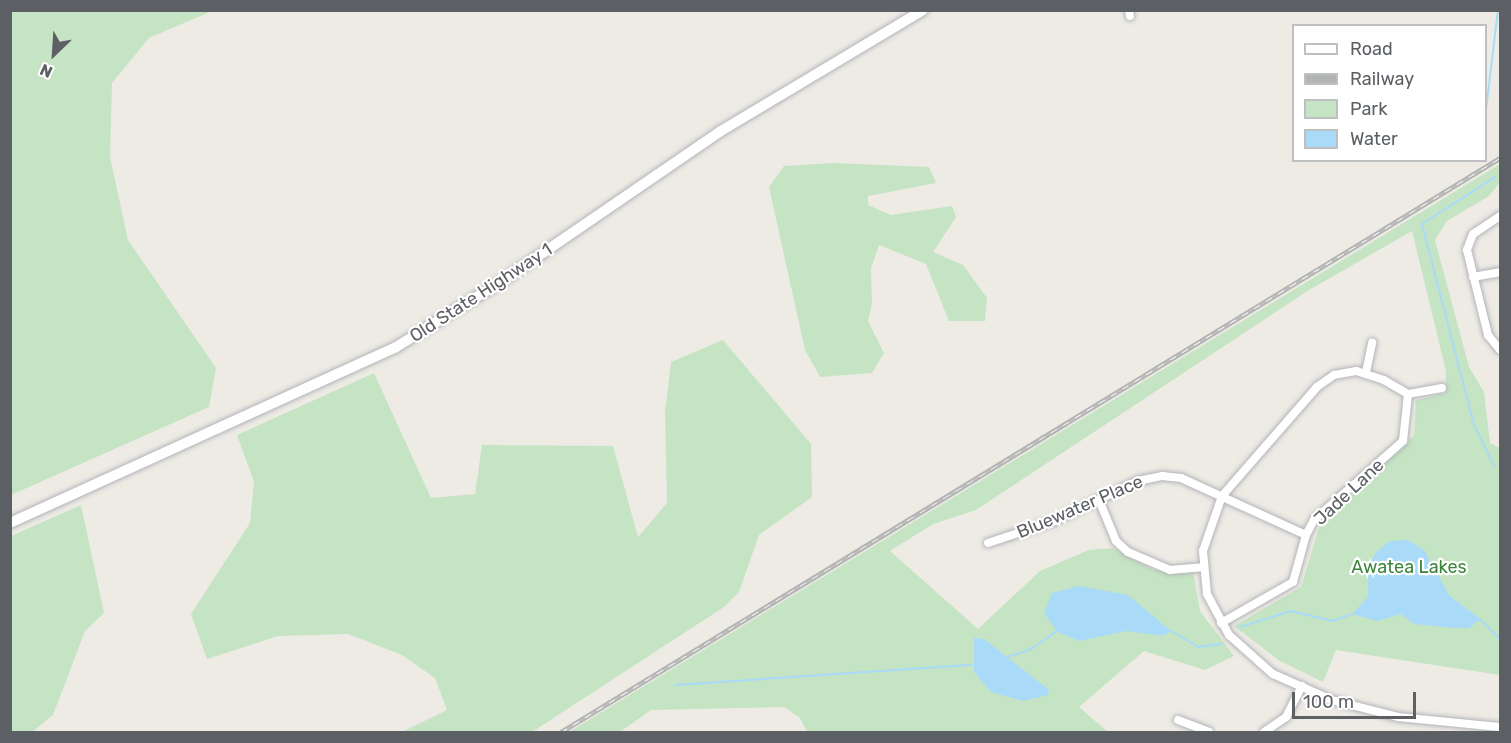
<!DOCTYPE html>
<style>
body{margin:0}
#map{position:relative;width:1511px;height:743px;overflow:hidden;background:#eeebe5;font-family:Rubik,sans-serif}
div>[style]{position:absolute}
.green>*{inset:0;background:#c5e4c3}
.water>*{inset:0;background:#a9dbf9}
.stream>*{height:2px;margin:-1px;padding:0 1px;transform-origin:1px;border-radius:1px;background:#a9dbf9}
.roads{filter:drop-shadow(0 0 2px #b2b5b9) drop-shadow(0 0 2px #b2b5b9)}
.minor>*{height:8px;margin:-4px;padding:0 4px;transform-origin:4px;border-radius:4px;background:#fff}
.secondary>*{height:10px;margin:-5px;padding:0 5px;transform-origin:5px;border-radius:5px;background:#fff}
.rail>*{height:4.5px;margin-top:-2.25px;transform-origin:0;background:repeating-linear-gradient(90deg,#fff 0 7px,#b3b4b4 0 14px);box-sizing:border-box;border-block:2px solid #b3b4b4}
span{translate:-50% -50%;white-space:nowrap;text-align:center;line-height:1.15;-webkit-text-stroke:4.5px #fff;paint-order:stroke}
.street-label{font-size:18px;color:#5c6064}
.park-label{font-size:18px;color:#3c843b}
.frame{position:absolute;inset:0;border:12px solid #5c6064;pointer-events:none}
.legend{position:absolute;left:1292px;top:24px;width:195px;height:138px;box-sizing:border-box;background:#fff;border:2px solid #bebfc1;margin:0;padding:8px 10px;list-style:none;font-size:18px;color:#5c6064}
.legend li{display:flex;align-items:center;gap:12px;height:30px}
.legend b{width:30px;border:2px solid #bebfc1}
.north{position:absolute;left:24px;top:24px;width:60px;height:60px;-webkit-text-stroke:4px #fff;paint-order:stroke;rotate:205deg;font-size:16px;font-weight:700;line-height:24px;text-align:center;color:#5c6064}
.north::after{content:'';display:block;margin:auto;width:21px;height:27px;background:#5c6064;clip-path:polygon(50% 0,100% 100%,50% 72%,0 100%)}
.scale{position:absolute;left:1292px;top:692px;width:124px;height:27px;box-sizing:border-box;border:3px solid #5c6064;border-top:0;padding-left:8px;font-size:18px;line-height:21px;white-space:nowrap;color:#5c6064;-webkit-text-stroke:4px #fff;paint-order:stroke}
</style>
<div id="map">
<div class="green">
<i style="clip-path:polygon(10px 11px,212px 11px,149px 38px,112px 83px,110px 157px,128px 240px,216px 368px,209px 407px,11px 495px)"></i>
<i style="clip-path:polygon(833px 163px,929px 167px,936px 183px,868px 196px,868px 205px,891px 215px,952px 206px,956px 217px,933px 252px,963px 265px,987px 298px,985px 321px,949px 321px,926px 264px,879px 245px,871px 268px,872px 304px,868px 321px,884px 353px,872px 373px,820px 377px,805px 350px,769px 187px,784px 166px)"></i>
<i style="clip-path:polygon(1500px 164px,1500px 182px,1489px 196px,1447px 221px,1435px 240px,1469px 367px,1484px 392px,1490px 443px,1500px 448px,1500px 675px,1336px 650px,1323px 682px,1280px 661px,1234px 626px,1301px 587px,1319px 528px,1414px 435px,1416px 400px,1445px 393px,1446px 371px,1412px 231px,1309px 290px,976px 510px,933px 524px,890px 551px,978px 629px,1040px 571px,1089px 550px,1113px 548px,1153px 570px,1193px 572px,1200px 611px,1234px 656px,1205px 670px,1144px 651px,1079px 707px,1108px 732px,807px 732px,800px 718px,784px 707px,651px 710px,620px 732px,569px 732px)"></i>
<i style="clip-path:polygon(723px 340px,811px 444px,812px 497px,759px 535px,739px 592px,724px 607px,532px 732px,402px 732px,447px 710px,435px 678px,402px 655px,348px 634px,278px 636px,207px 659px,191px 614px,250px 523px,254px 482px,237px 435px,374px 373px,431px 498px,475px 494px,482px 445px,613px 446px,638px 537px,667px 503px,665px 412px,671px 362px)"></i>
<i style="clip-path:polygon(81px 505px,104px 613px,85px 631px,53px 715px,32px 732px,11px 732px,11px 536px)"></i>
</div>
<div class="water">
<i style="clip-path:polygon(1408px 540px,1424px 550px,1449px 595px,1480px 619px,1469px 628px,1455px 628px,1414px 624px,1401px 614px,1377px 621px,1352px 614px,1368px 597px,1368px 568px,1376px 552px,1390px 541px)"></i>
<i style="clip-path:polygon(1079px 586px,1128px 595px,1171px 631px,1163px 636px,1126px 631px,1080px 641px,1069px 637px,1057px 631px,1044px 613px,1052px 593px)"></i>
<i style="clip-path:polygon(974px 638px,984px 639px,1049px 690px,1048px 695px,1023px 701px,991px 692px,974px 672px)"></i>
</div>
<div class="stream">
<i style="left:1486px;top:110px;width:101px;rotate:-83.2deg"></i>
<i style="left:1494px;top:466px;width:46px;rotate:-116deg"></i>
<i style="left:1474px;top:425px;width:208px;rotate:-104.5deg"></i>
<i style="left:1422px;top:224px;width:87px;rotate:-32.8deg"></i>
<i style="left:1480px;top:619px;width:28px;rotate:45deg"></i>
<i style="left:1240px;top:627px;width:53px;rotate:-17.4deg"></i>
<i style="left:1291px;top:611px;width:42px;rotate:13.7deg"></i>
<i style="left:1332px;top:621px;width:21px;rotate:-19deg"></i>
<i style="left:1171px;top:631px;width:32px;rotate:30deg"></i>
<i style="left:1199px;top:647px;width:22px;rotate:-8deg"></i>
<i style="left:1007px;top:657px;width:25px;rotate:-18deg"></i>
<i style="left:1031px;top:649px;width:32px;rotate:-35deg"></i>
<i style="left:675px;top:685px;width:298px;rotate:-3.9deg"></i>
</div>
<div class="roads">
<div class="minor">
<i style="left:1129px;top:10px;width:6px;rotate:81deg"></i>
<i style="left:1500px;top:216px;width:32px;rotate:146deg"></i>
<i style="left:1473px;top:234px;width:17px;rotate:111deg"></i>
<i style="left:1467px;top:250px;width:88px;rotate:76.1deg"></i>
<i style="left:1488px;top:335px;width:19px;rotate:51deg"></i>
<i style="left:1473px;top:277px;width:27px;rotate:-10deg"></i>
<i style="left:1366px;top:372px;width:30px;rotate:-78deg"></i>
<i style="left:1442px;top:388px;width:35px;rotate:170deg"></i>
<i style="left:1408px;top:394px;width:28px;rotate:-150deg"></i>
<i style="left:1384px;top:380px;width:29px;rotate:-162deg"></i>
<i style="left:1356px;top:371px;width:22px;rotate:170deg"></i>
<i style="left:1334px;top:375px;width:21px;rotate:145deg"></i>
<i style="left:1317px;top:387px;width:145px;rotate:131.1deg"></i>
<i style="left:1222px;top:496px;width:58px;rotate:109.1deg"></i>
<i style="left:1203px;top:551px;width:43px;rotate:84.7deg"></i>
<i style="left:1207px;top:594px;width:47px;rotate:61.8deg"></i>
<i style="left:1229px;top:635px;width:59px;rotate:41.6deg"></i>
<i style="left:1273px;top:674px;width:64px;rotate:23.8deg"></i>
<i style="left:1332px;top:700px;width:68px;rotate:14.4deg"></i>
<i style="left:1398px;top:717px;width:102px;rotate:5.6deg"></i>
<i style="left:1099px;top:500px;width:44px;rotate:67.5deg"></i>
<i style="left:1116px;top:541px;width:16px;rotate:43deg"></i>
<i style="left:1128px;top:552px;width:46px;rotate:23.2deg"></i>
<i style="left:1170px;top:570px;width:32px;rotate:-5deg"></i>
<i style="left:988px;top:543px;width:70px;rotate:-18.4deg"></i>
<i style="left:1054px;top:521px;width:93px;rotate:-25.5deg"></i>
<i style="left:1138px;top:481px;width:25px;rotate:-12deg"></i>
<i style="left:1162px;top:476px;width:19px;rotate:6deg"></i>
<i style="left:1181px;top:478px;width:137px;rotate:24.5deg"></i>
<i style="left:1221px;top:623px;width:83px;rotate:-29.7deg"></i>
<i style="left:1293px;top:582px;width:49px;rotate:-74.5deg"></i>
<i style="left:1306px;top:535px;width:17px;rotate:-62deg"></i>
<i style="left:1314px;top:520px;width:119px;rotate:-41.6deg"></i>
<i style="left:1403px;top:441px;width:47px;rotate:-83.9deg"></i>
<i style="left:1178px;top:720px;width:33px;rotate:21deg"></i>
<i style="left:1264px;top:732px;width:27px;rotate:-34deg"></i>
<i style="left:1286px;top:717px;width:35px;rotate:-63deg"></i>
</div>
<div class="secondary">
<i style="left:10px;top:523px;width:424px;rotate:-24.5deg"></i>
<i style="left:396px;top:347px;width:121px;rotate:-31.9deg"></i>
<i style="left:499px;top:283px;width:269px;rotate:-34.4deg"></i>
<i style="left:721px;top:131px;width:235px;rotate:-30.9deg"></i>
</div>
</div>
<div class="rail">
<i style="left:561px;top:732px;width:1101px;rotate:-31.44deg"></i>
</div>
<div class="street-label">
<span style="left:481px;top:293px;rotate:-33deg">Old State Highway 1</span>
<span style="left:1349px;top:492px;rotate:-43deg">Jade Lane</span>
<span style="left:1080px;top:507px;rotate:-23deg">Bluewater Place</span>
</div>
<div class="park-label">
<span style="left:1409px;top:567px">Awatea Lakes</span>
</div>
<div class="frame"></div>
<ul class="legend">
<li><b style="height:8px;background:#fff"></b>Road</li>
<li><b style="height:8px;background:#b3b4b4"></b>Railway</li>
<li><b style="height:16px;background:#c5e4c3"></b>Park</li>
<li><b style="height:16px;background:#a9dbf9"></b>Water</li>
</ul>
<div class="north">N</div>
<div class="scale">100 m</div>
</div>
